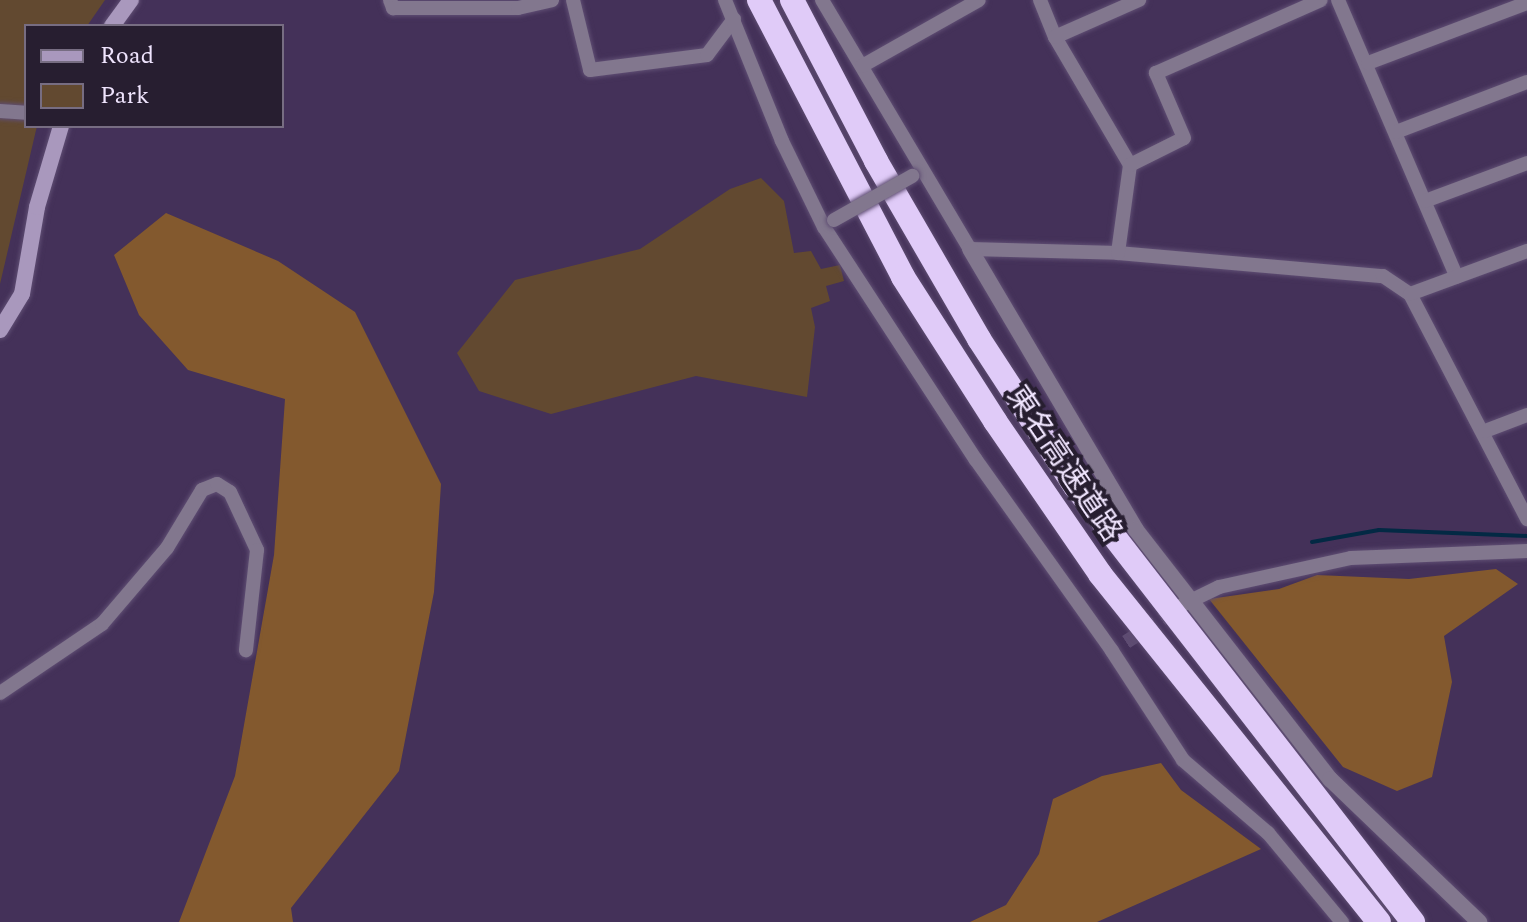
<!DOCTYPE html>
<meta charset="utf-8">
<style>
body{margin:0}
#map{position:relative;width:1527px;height:922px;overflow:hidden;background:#443159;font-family:Spectral,"Noto Sans JP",serif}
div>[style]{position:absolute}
.green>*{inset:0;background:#624930}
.forest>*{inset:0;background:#83592e}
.stream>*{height:4px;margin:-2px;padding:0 2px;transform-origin:2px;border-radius:2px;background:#032944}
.minor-tunnel>*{height:14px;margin-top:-7px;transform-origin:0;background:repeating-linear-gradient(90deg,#5e4c72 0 14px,transparent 0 21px)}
.roads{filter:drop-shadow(0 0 2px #5f4e73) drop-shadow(0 0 2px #5f4e73)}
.minor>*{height:14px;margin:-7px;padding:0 7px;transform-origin:7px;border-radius:7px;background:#82778e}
.tertiary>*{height:16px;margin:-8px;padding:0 8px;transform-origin:8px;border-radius:8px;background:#82778e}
.secondary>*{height:16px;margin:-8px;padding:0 8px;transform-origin:8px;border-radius:8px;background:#a998bd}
.motorway>*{height:24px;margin:-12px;padding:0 12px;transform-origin:12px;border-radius:12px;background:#e0cbf8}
.bridges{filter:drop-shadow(0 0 2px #5f4e73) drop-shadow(0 0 2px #5f4e73)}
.minor-bridge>*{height:14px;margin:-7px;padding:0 7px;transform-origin:7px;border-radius:7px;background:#82778e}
span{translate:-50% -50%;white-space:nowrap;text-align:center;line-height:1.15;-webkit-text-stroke:8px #271e30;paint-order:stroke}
.street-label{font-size:30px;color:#efe4fd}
.legend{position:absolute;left:24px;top:24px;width:260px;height:104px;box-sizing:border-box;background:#271e30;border:2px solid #776d82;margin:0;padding:10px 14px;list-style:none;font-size:24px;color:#efe4fd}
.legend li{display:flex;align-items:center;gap:16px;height:40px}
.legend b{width:40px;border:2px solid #776d82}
</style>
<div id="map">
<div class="green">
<i style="clip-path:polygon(0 0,105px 0,87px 26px,26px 26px,26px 126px,37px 126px,0 284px)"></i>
<i style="clip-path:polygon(761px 178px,784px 201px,794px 253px,811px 251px,821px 269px,840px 265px,844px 281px,826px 286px,830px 301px,811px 308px,815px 327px,807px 397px,696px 376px,551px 414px,479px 391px,457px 353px,515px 280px,640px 249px,730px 189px)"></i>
</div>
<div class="forest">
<i style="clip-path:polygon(166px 213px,278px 261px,355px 312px,441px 484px,434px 592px,399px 771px,291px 908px,293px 922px,179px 922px,235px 776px,274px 555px,285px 399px,188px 370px,139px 315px,114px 255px)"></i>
<i style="clip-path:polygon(1496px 569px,1518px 584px,1444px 636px,1452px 682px,1432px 777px,1397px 791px,1343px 767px,1209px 599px,1279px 589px,1317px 575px,1409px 579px)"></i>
<i style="clip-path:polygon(1161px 763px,1181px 790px,1261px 849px,1097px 922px,970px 922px,1006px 905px,1039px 854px,1053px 799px,1102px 776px)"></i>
</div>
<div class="stream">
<i style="left:1312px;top:542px;width:68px;rotate:-10.2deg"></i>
<i style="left:1379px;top:530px;width:148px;rotate:2.3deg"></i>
</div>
<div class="minor-tunnel">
<i style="left:1126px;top:642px;width:63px;rotate:-32.7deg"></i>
</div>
<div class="roads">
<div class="minor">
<i style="left:390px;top:0;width:9px;rotate:69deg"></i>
<i style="left:393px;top:8px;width:125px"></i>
<i style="left:518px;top:8px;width:35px;rotate:-13deg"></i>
<i style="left:573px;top:0;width:72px;rotate:76.3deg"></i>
<i style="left:590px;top:70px;width:118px;rotate:-7.3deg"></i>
<i style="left:707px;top:55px;width:45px;rotate:-53.1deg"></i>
<i style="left:725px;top:0;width:152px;rotate:68deg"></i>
<i style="left:782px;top:141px;width:96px;rotate:64deg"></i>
<i style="left:824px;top:227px;width:278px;rotate:56.9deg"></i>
<i style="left:976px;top:460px;width:234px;rotate:54.5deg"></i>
<i style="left:1112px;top:651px;width:130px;rotate:56.9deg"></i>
<i style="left:1183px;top:760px;width:112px;rotate:40.7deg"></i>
<i style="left:1268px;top:833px;width:116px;rotate:50.3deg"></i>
<i style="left:822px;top:0;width:290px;rotate:59.3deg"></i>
<i style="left:970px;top:249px;width:148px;rotate:1.5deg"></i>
<i style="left:1118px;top:253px;width:266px;rotate:5deg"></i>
<i style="left:1383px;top:276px;width:32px;rotate:34deg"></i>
<i style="left:1410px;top:294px;width:254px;rotate:62.5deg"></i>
<i style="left:1040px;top:0;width:40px;rotate:68deg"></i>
<i style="left:1055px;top:37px;width:148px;rotate:59.6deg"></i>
<i style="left:1130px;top:165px;width:89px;rotate:97.8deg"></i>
<i style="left:1338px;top:0;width:301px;rotate:66.8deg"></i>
<i style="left:1055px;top:37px;width:92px;rotate:-23.8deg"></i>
<i style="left:1368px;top:63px;width:170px;rotate:-20.7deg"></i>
<i style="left:862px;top:66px;width:134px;rotate:-29.4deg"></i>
<i style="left:0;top:111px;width:26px;rotate:4deg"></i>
<i style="left:1396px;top:132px;width:140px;rotate:-20.9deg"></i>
<i style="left:1130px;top:165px;width:60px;rotate:-26.6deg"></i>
<i style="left:1184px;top:138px;width:71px;rotate:-113.3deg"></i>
<i style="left:1156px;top:73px;width:180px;rotate:-23.9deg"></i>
<i style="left:1425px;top:201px;width:109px;rotate:-20.4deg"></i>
<i style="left:1410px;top:294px;width:125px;rotate:-20.2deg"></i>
<i style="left:1485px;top:431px;width:45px;rotate:-20.9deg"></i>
<i style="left:1182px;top:605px;width:41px;rotate:-25.9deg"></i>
<i style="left:1219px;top:587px;width:135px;rotate:-12.4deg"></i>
<i style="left:1351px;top:558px;width:176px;rotate:-2.3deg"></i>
<i style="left:0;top:693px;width:123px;rotate:-34.1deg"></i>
<i style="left:102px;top:624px;width:100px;rotate:-49.5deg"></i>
<i style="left:167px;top:548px;width:68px;rotate:-58.9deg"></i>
<i style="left:202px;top:490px;width:16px;rotate:-22deg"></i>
<i style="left:217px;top:484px;width:15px;rotate:32deg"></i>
<i style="left:230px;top:492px;width:64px;rotate:65deg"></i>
<i style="left:257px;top:550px;width:101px;rotate:96.3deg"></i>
</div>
<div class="tertiary">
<i style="left:970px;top:249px;width:326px;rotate:59.4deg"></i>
<i style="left:1136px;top:530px;width:316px;rotate:52.1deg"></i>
<i style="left:1330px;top:779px;width:207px;rotate:43.8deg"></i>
</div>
<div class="secondary">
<i style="left:112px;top:26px;width:32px;rotate:-54deg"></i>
<i style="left:0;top:330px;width:42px;rotate:-58.6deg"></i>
<i style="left:22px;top:294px;width:88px;rotate:-80.2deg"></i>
<i style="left:37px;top:207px;width:84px;rotate:-73.5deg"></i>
</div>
<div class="motorway">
<i style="left:759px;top:0;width:312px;rotate:62.5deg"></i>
<i style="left:903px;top:277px;width:171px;rotate:57.4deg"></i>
<i style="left:995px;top:421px;width:186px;rotate:55.5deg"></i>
<i style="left:1100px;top:574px;width:446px;rotate:51.3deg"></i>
<i style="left:792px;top:0;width:182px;rotate:62.4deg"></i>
<i style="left:876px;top:161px;width:206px;rotate:59.9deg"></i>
<i style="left:979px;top:339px;width:176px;rotate:56.9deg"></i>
<i style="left:1075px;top:486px;width:552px;rotate:52.22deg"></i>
</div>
</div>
<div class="bridges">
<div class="minor-bridge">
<i style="left:834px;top:220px;width:90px;rotate:-29.4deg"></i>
</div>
</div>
<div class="street-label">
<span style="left:1064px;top:464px;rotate:56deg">東名高速道路</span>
</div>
<ul class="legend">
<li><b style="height:10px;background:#a998bd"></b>Road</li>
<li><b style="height:22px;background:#624930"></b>Park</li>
</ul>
</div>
